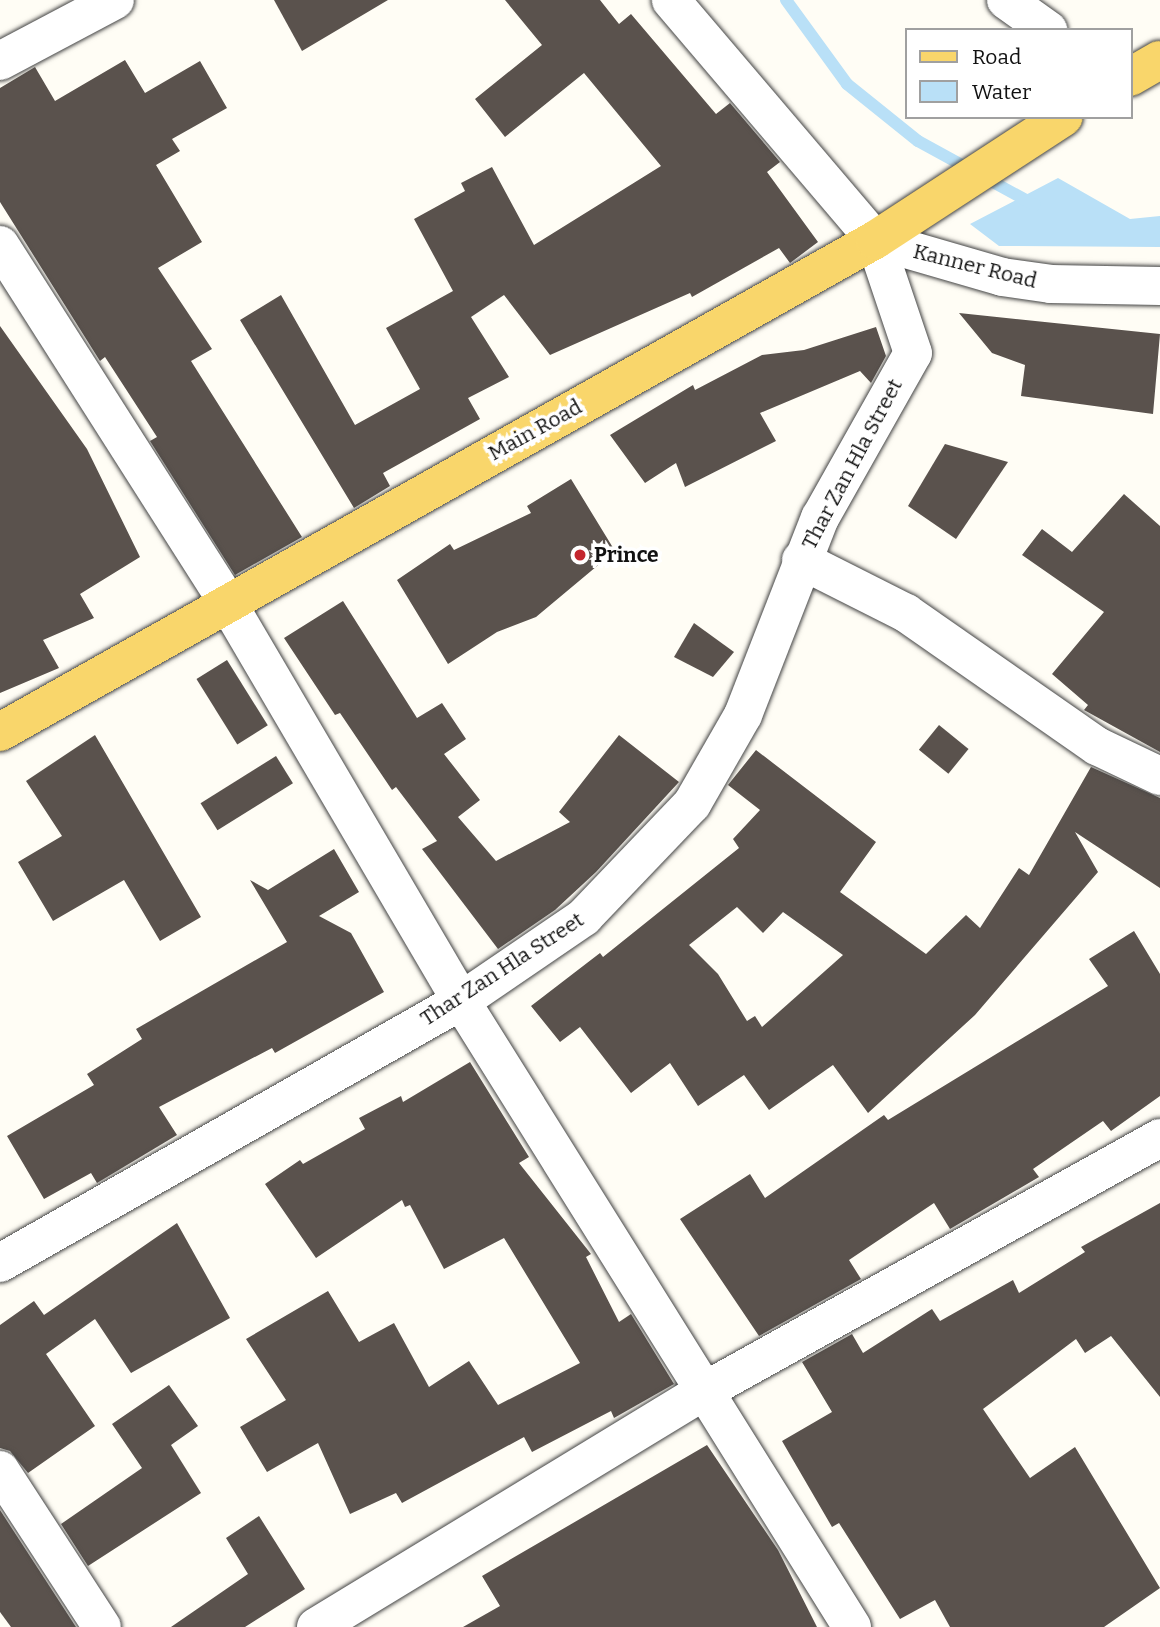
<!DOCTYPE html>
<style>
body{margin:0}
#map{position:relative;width:1160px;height:1627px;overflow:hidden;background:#fffdf5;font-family:Bitter,serif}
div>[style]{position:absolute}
.water>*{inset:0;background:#b9e0f7}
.stream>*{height:12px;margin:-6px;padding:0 6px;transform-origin:6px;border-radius:6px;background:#b9e0f7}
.building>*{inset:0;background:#5a524d;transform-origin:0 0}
.roads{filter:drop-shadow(0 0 2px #444) drop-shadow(0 0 2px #444)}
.minor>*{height:38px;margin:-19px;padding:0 19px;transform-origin:19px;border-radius:19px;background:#fff}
.major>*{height:38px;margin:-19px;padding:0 19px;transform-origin:19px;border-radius:19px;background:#f9d66b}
.dots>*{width:19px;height:19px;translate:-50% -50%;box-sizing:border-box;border:4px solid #fff;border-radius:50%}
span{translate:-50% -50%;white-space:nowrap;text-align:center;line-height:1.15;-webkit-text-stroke:7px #fff;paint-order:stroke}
.street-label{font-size:21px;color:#111}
.poi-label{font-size:21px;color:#111;font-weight:700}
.left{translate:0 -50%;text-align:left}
.legend{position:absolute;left:905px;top:28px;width:228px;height:91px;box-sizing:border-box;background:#fff;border:2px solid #a0a0a0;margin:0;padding:9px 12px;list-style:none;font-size:21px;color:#111}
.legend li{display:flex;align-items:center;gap:14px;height:35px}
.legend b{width:35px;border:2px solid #a0a0a0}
</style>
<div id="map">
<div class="water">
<i style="clip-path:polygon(1058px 178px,1130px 219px,1160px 216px,1160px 247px,999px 246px,970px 224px)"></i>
</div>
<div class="stream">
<i style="left:786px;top:0;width:104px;rotate:54deg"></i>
<i style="left:847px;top:84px;width:91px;rotate:38.8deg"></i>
<i style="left:918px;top:141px;width:133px;rotate:28.7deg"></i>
</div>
<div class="building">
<i style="clip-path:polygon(274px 0,388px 0,302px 51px)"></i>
<i style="clip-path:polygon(505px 0,600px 0,619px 24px,631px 14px,716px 114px,730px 103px,780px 162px,767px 172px,818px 242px,790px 263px,779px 248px,692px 297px,690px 293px,550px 355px,504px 295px,471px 317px,509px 377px,468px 398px,480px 419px,383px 473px,390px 486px,354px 508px,240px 320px,281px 295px,355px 425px,420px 389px,386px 328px,453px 291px,414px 219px,465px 191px,461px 183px,492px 167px,534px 245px,661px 166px,584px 73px,505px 137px,475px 99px,542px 45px)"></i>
<i style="clip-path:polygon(125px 60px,145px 93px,200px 61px,227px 108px,172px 139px,180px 151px,156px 165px,202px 242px,158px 268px,212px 349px,191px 361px,302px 537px,235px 575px,150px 441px,157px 437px,105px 357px,100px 361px,0 202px,0 88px,35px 67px,55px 101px)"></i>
<i style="clip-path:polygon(959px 313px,1160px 334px,1153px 414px,1021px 396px,1025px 365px,992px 353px)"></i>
<i style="clip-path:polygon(0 326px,87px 449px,140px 557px,80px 594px,94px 618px,43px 640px,59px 668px,0 693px)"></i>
<i style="clip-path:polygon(876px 327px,886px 356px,871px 383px,860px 371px,760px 413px,776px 441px,685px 487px,676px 463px,645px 483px,610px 435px,693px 385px,695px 390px,762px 355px,804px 350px)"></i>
<i style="clip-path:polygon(945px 444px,1008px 462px,956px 539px,908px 506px)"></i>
<i style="clip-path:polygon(571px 479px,615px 551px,536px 617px,497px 632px,448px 664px,397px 580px,450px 544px,454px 550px,531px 513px,527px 506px)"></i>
<i style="clip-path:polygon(1124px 494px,1160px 526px,1160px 752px,1084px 710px,1088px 705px,1052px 674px,1104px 612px,1022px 555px,1042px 529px,1072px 552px)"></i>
<i style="clip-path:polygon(343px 601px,417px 718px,442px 703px,466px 739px,444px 754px,480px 800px,458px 817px,496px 861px,570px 822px,559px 812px,619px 735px,679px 782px,596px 872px,555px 910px,498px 949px,422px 849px,437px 841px,396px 787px,392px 790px,340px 713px,335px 715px,284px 638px)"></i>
<i style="clip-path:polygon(694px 623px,734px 652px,713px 677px,674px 657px)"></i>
<i style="left:227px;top:660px;width:77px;height:36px;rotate:58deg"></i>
<i style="left:939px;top:725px;width:38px;height:32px;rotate:39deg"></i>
<i style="clip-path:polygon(95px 735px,201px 917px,160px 941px,124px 880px,53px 921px,18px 862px,62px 836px,26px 781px)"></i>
<i style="clip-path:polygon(evenodd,756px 750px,876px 842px,840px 892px,926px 954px,966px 915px,980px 928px,1019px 868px,1029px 875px,1091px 767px,1160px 798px,1160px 888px,1075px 832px,1098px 872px,975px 1015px,868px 1113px,833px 1065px,769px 1110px,744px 1075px,698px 1106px,670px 1063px,631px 1093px,580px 1027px,560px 1042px,531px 1006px,600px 953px,603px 957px,739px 848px,733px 839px,760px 810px,728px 785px,756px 750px,737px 907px,763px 933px,783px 912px,843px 955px,762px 1027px,755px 1016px,747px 1021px,718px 974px,689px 945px,737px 907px)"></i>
<i style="left:276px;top:756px;width:32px;height:89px;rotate:58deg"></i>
<i style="clip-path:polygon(334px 849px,359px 892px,319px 916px,351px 933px,384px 992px,275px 1053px,272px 1048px,159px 1107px,177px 1135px,97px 1183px,91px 1173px,44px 1199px,7px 1136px,94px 1085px,87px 1074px,142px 1039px,136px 1029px,287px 942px,250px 880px,268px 890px)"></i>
<i style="clip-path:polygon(1134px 931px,1160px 974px,1160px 1096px,1111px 1131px,1103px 1121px,1033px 1169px,1039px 1177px,950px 1229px,934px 1203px,849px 1260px,861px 1279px,759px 1336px,680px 1219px,750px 1174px,765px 1198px,884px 1115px,888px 1120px,1108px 986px,1089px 959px)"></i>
<i style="clip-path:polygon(470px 1062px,529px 1157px,519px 1163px,591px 1254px,586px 1257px,619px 1322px,631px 1314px,674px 1384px,614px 1418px,611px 1411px,532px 1452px,524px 1437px,402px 1503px,396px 1493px,350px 1514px,318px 1443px,267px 1472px,240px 1427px,286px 1400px,246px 1339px,328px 1291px,359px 1342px,394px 1323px,429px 1387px,469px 1361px,498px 1405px,580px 1363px,504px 1238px,444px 1269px,410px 1205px,405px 1207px,402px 1200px,316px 1258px,265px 1184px,300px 1160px,303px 1164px,365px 1129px,359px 1118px,401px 1096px,403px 1102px)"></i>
<i style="clip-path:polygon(1160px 1203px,1160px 1397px,1111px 1336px,1085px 1353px,1076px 1339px,983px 1409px,1030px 1478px,1075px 1447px,1160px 1588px,1104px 1627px,950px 1627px,935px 1600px,900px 1619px,839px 1523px,832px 1527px,782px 1441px,832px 1412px,802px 1362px,852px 1334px,863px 1353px,932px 1309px,940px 1321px,1013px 1280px,1019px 1293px,1085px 1252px,1081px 1247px)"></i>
<i style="clip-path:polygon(177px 1223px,230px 1318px,131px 1373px,95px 1319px,46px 1354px,95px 1426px,28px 1473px,10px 1451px,0 1448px,0 1325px,34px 1301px,44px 1315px)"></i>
<i style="clip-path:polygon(169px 1385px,198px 1426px,171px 1445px,201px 1493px,88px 1566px,61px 1524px,142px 1468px,112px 1424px)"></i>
<i style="clip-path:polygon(707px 1445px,778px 1550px,817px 1627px,463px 1627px,500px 1606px,482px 1576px)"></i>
<i style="clip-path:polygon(0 1510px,76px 1627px,11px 1627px,0 1612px)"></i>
<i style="clip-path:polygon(259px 1516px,305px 1589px,245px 1627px,171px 1627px,248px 1574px,226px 1538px)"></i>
</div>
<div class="roads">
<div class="minor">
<i style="left:1006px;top:0;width:52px;rotate:35.5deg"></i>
<i style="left:0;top:61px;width:130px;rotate:-27.9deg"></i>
<i style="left:875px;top:240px;width:132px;rotate:16.2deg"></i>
<i style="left:1002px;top:277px;width:49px;rotate:8.1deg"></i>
<i style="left:1051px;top:284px;width:109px;rotate:1.1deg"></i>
<i style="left:0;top:245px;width:423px;rotate:57.5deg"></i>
<i style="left:227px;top:602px;width:463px;rotate:59.6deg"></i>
<i style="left:461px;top:1001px;width:738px;rotate:58.01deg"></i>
<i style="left:801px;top:560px;width:118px;rotate:26.8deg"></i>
<i style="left:906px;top:613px;width:233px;rotate:34.9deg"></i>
<i style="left:1097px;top:746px;width:70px;rotate:25.5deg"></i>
<i style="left:0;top:1263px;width:530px;rotate:-29.61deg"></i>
<i style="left:461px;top:1001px;width:149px;rotate:-34.3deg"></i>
<i style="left:584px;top:917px;width:156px;rotate:-46.3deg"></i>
<i style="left:692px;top:804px;width:103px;rotate:-60.2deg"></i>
<i style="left:743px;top:715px;width:212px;rotate:-68.7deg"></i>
<i style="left:820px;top:518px;width:189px;rotate:-60.6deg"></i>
<i style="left:913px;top:353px;width:119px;rotate:-108.6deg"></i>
<i style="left:875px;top:240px;width:315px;rotate:-130.4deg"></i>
<i style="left:0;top:1470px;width:187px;rotate:57deg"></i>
<i style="left:316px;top:1627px;width:459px;rotate:-31.3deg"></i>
<i style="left:708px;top:1389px;width:517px;rotate:-29.04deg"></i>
</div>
<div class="major">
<i style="left:1130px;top:77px;width:34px;rotate:-30deg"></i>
<i style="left:0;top:732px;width:1004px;rotate:-29.35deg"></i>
<i style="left:875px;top:240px;width:225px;rotate:-33.1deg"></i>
</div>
</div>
<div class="dots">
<i style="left:580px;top:555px;background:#c4262e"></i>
</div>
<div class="street-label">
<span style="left:975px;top:266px;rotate:14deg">Kanner Road</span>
<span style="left:535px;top:430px;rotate:-29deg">Main Road</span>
<span style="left:852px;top:464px;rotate:-62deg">Thar Zan Hla Street</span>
<span style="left:502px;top:969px;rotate:-33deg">Thar Zan Hla Street</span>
</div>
<div class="poi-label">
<span class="left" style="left:594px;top:555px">Prince</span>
</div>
<ul class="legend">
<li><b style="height:9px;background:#f9d66b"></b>Road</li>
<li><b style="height:19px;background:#b9e0f7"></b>Water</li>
</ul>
</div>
